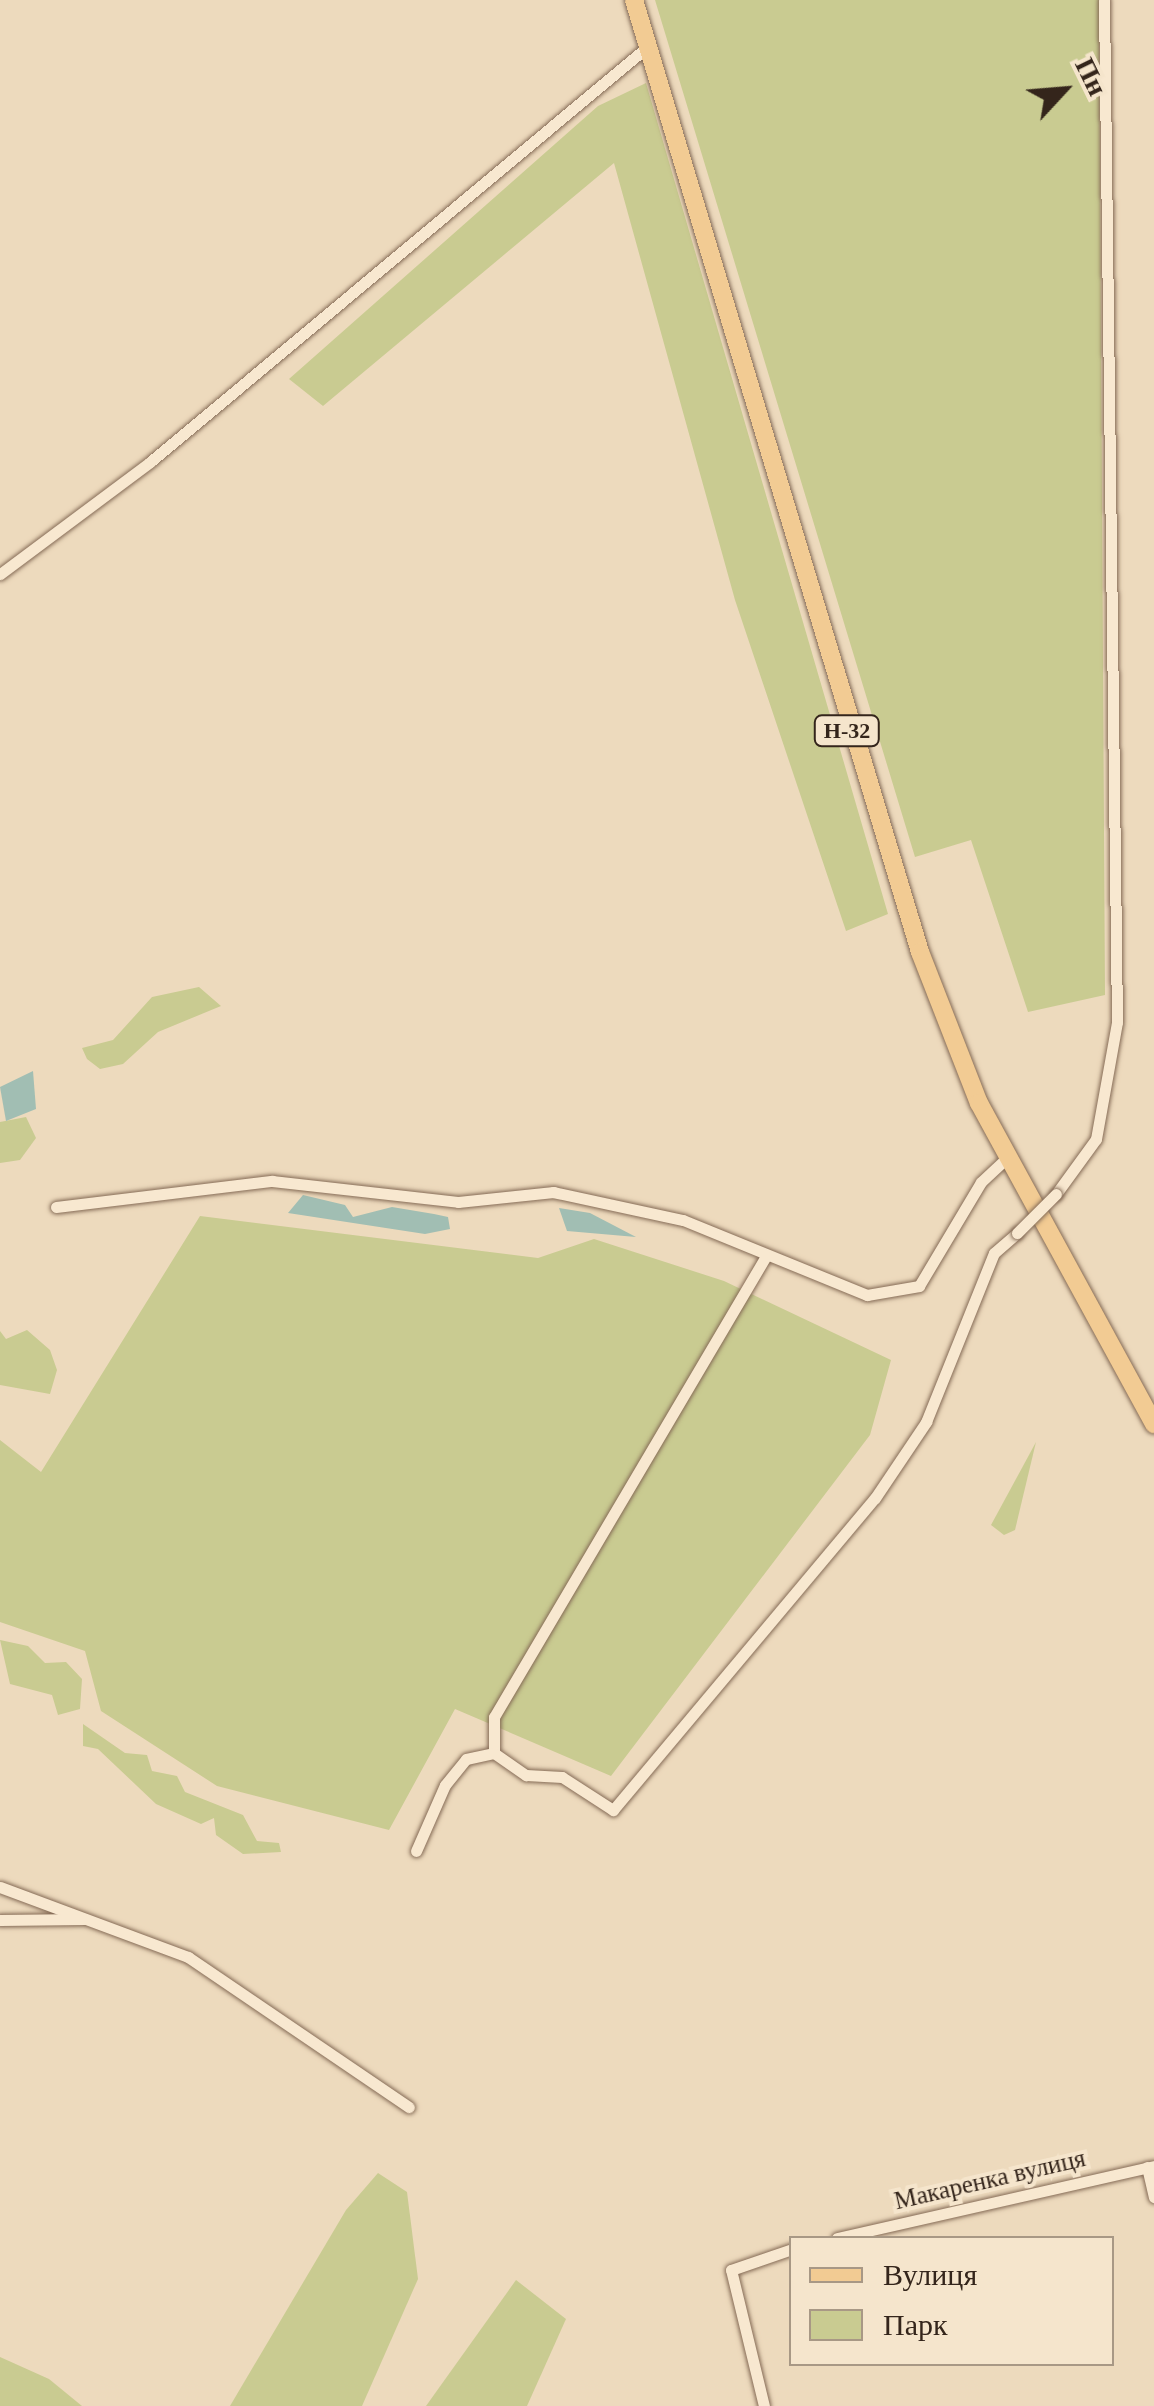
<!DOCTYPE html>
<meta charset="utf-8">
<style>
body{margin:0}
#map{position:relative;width:1154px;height:2406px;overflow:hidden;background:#eddabd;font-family:Georgia,serif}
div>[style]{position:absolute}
.green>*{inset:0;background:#c9cb91}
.water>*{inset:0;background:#a1beb3}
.roads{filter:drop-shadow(0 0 2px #856b56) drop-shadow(0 0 2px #856b56)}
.street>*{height:11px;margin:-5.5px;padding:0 5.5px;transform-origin:5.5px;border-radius:5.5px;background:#f8e8d0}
.primary>*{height:18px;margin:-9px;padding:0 9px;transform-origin:9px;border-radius:9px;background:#f2cb93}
.bridges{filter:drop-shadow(0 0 2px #856b56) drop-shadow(0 0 2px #856b56)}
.street-bridge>*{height:11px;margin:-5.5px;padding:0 5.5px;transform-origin:5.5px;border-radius:5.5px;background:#f8e8d0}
span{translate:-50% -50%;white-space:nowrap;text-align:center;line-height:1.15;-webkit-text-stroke:8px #f5e5cc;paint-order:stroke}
.shield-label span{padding:2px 8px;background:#f5e5cc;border:2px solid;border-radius:8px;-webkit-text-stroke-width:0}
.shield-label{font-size:22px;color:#34251b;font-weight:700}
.street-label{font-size:25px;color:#34251b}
.legend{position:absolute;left:789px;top:2236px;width:325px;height:130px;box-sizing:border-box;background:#f5e5cc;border:2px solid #a89885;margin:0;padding:12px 18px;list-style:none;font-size:30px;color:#34251b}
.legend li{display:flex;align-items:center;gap:20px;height:50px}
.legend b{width:50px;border:2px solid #a89885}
.north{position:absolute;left:1014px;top:40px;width:100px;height:100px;-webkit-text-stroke:8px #f5e5cc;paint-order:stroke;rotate:64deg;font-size:28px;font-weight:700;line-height:40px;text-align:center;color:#34251b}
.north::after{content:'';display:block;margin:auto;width:35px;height:45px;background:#34251b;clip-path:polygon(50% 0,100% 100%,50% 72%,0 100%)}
</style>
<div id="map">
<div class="green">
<i style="clip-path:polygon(655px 0,1099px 0,1105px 995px,1028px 1012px,971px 840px,915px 857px)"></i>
<i style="clip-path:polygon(646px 83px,888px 914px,846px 931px,735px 600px,614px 163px,323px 406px,289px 379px,598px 106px)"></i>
<i style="clip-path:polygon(199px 987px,221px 1006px,158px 1032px,123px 1064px,100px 1069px,87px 1059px,82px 1048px,113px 1040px,152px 997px)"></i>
<i style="clip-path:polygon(26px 1117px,36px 1138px,20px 1160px,0 1163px,0 1122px)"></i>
<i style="clip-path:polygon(200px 1216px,538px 1258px,594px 1239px,724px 1281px,891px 1360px,870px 1435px,611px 1776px,455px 1709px,389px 1830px,217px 1786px,101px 1711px,85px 1651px,0 1622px,0 1440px,41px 1472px)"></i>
<i style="clip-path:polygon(27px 1330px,50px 1350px,57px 1370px,50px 1394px,0 1385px,0 1331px,6px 1339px)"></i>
<i style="clip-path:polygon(1036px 1442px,1015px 1530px,1004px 1535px,991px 1525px)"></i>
<i style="clip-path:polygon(0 1640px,28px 1646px,45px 1663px,66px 1662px,82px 1679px,80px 1709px,58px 1715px,52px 1695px,10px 1684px)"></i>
<i style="clip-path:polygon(83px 1724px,125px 1753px,147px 1755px,152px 1771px,177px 1776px,185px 1792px,243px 1815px,257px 1841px,279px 1843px,281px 1852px,243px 1854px,216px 1835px,214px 1818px,201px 1824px,156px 1804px,98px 1749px,83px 1746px)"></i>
<i style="clip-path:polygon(378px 2173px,407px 2192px,418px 2279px,362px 2406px,230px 2406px,346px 2210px)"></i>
<i style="clip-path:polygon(516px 2280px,566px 2319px,527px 2406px,426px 2406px)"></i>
<i style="clip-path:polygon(0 2357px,49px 2379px,82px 2406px,0 2406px)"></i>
</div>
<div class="water">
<i style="clip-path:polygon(33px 1071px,36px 1109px,6px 1121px,0 1087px)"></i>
<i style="clip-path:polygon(303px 1195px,345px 1205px,353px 1217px,392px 1207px,434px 1214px,448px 1217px,450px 1229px,425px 1234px,288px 1213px)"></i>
<i style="clip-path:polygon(559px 1208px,590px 1213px,636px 1237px,567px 1231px)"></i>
</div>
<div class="roads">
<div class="street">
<i style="left:0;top:574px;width:187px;rotate:-36.7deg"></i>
<i style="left:150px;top:462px;width:647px;rotate:-39.86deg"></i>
<i style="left:1056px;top:1194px;width:68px;rotate:-54deg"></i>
<i style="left:1096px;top:1139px;width:119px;rotate:-79.8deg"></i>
<i style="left:1117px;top:1022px;width:1022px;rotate:-90.73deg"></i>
<i style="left:56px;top:1207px;width:218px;rotate:-6.9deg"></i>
<i style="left:272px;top:1181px;width:187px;rotate:6.4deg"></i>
<i style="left:458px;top:1202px;width:96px;rotate:-6deg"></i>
<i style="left:553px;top:1192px;width:133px;rotate:12.2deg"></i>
<i style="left:683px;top:1220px;width:199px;rotate:22.2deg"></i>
<i style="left:867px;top:1295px;width:53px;rotate:-9.8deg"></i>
<i style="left:919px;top:1286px;width:121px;rotate:-59.2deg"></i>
<i style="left:981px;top:1182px;width:37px;rotate:-43deg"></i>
<i style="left:494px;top:1753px;width:36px;rotate:-90deg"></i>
<i style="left:494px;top:1717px;width:535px;rotate:-59.46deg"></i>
<i style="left:416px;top:1851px;width:72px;rotate:-66.3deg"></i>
<i style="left:445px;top:1785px;width:33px;rotate:-51deg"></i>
<i style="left:466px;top:1759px;width:29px;rotate:-12deg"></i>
<i style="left:494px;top:1753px;width:39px;rotate:35deg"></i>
<i style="left:526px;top:1775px;width:36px;rotate:3deg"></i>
<i style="left:562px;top:1777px;width:61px;rotate:32.9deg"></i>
<i style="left:613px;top:1810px;width:407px;rotate:-50deg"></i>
<i style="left:875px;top:1498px;width:92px;rotate:-56.1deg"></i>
<i style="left:926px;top:1422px;width:182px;rotate:-68.1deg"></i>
<i style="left:994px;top:1253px;width:30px;rotate:-41deg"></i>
<i style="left:0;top:1887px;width:201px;rotate:20.4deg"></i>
<i style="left:188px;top:1957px;width:267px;rotate:34.2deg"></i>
<i style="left:0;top:1920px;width:85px;rotate:-0.7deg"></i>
<i style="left:1147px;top:2167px;width:31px;rotate:77deg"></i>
<i style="left:837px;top:2238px;width:325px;rotate:-12.8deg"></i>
<i style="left:764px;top:2406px;width:140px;rotate:-103.6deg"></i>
<i style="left:731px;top:2270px;width:65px;rotate:-19deg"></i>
</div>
<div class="primary">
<i style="left:634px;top:0;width:994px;rotate:73.28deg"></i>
<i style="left:920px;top:952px;width:162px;rotate:68.7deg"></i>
<i style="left:979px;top:1103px;width:366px;rotate:61.4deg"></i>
</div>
</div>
<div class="bridges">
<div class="street-bridge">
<i style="left:1017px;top:1233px;width:55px;rotate:-45deg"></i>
</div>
</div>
<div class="shield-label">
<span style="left:847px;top:731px">Н-32</span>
</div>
<div class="street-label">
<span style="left:990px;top:2180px;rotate:-13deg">Макаренка вулиця</span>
</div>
<ul class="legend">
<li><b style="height:12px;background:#f2cb93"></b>Вулиця</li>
<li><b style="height:28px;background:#c9cb91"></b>Парк</li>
</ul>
<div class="north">Пн</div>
</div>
